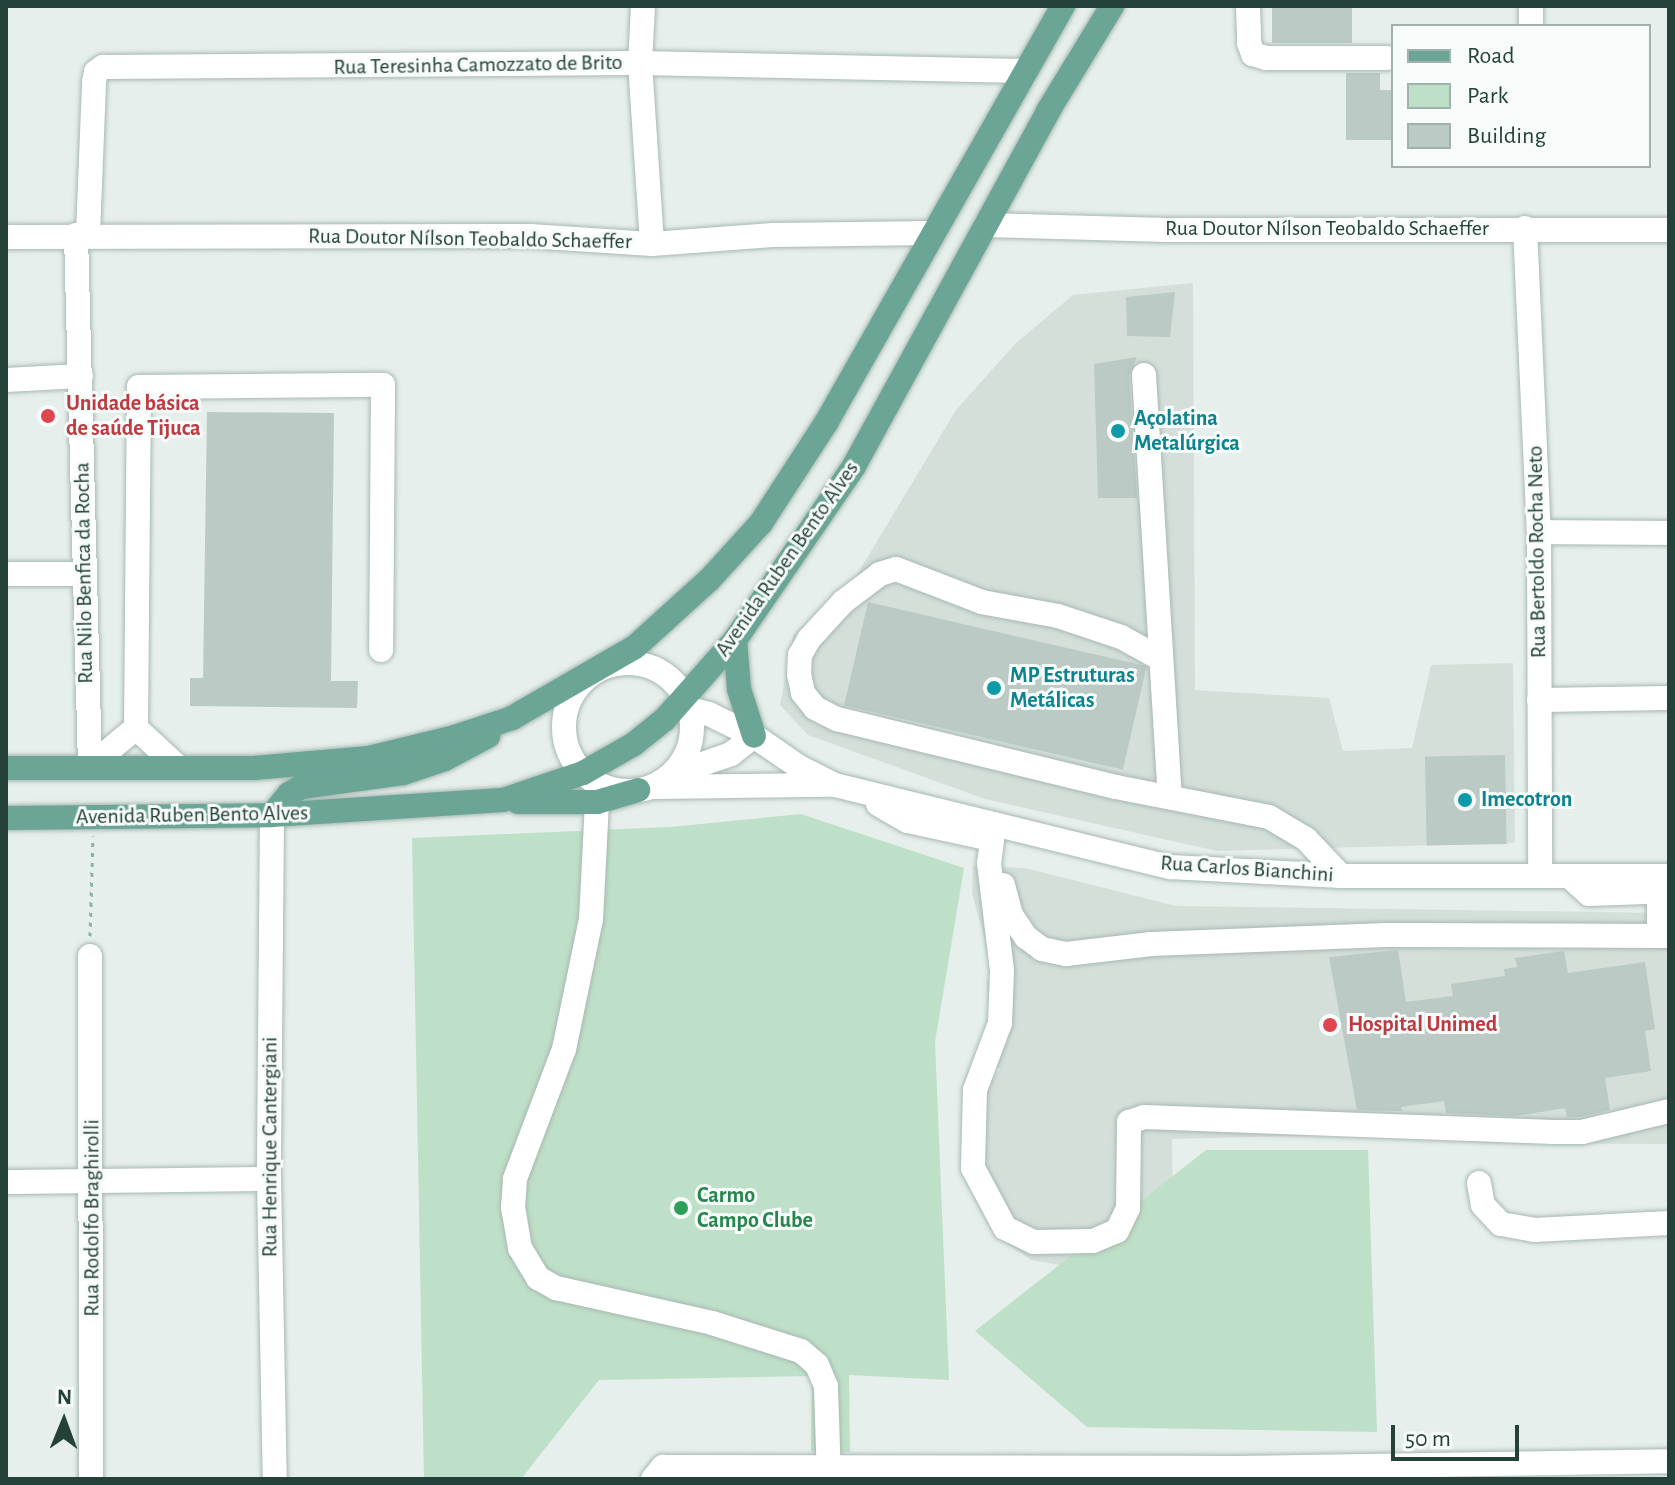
<!DOCTYPE html>
<meta charset="utf-8">
<style>
body{margin:0}
#map{position:relative;width:1675px;height:1485px;overflow:hidden;background:#e6efeb;font-family:"Alegreya Sans",sans-serif}
div>[style]{position:absolute}
.built>*{inset:0;background:#d4dfda}
.green>*{inset:0;background:#bfe0c8}
.building>*{inset:0;background:#bbcac4;transform-origin:0 0}
.path>*{height:3px;margin-top:-1.5px;transform-origin:0;background:repeating-linear-gradient(90deg,#86b3a5 0 4px,transparent 0 10px)}
.roads{filter:drop-shadow(0 0 2px #a8b8b2) drop-shadow(0 0 2px #a8b8b2)}
.minor>*{height:24px;margin:-12px;padding:0 12px;transform-origin:12px;border-radius:12px;background:#fff}
.minor>.ring{margin:-12px;padding:0;box-sizing:content-box;background:none;border:24px solid #fff;border-radius:50%}
.major>*{height:24px;margin:-12px;padding:0 12px;transform-origin:12px;border-radius:12px;background:#6aa596}
.dots>*{width:22px;height:22px;translate:-50% -50%;box-sizing:border-box;border:4px solid #f7fbf9;border-radius:50%}
span{translate:-50% -50%;white-space:nowrap;text-align:center;line-height:1.15;-webkit-text-stroke:6px #f7fbf9;paint-order:stroke}
.street-label{font-size:22px;color:#24423a}
.health-label{font-size:22px;color:#be3a42;font-weight:700}
.left{translate:0 -50%;text-align:left}
.culture-label{font-size:22px;color:#0d838f;font-weight:700}
.leisure-label{font-size:22px;color:#27864d;font-weight:700}
.frame{position:absolute;inset:0;border:8px solid #24423a;pointer-events:none}
.legend{position:absolute;left:1391px;top:24px;width:260px;height:144px;box-sizing:border-box;background:#f7fbf9;border:2px solid #a3b1ad;margin:0;padding:10px 14px;list-style:none;font-size:24px;color:#24423a}
.legend li{display:flex;align-items:center;gap:16px;height:40px}
.legend b{width:40px;border:2px solid #a3b1ad}
.north{position:absolute;left:24px;top:1381px;width:80px;height:80px;-webkit-text-stroke:6px #f7fbf9;paint-order:stroke;rotate:1deg;font-size:22px;font-weight:700;line-height:32px;text-align:center;color:#24423a}
.north::after{content:'';display:block;margin:auto;width:28px;height:36px;background:#24423a;clip-path:polygon(50% 0,100% 100%,50% 72%,0 100%)}
.scale{position:absolute;left:1391px;top:1425px;width:128px;height:36px;box-sizing:border-box;border:4px solid #24423a;border-top:0;padding-left:10px;font-size:24px;line-height:28px;white-space:nowrap;color:#24423a;-webkit-text-stroke:6px #f7fbf9;paint-order:stroke}
</style>
<div id="map">
<div class="built">
<i style="clip-path:polygon(1193px 283px,1195px 690px,1329px 698px,1343px 751px,1412px 748px,1431px 665px,1513px 663px,1515px 843px,1217px 851px,985px 799px,808px 735px,780px 705px,793px 635px,852px 583px,956px 410px,1016px 343px,1073px 295px)"></i>
<i style="clip-path:polygon(973px 866px,1025px 868px,1176px 906px,1669px 913px,1669px 1144px,1485px 1143px,1377px 1134px,1172px 1139px,1173px 1203px,1072px 1267px,1031px 1260px,1005px 1242px,979px 1203px,984px 1092px,1001px 1068px,995px 1067px,987px 982px,996px 981px,972px 893px)"></i>
</div>
<div class="green">
<i style="clip-path:polygon(801px 814px,964px 868px,935px 1042px,949px 1380px,849px 1375px,850px 1452px,811px 1451px,812px 1376px,599px 1380px,521px 1479px,424px 1479px,412px 838px,670px 827px)"></i>
<i style="clip-path:polygon(1206px 1150px,1368px 1150px,1377px 1432px,1087px 1427px,975px 1331px)"></i>
</div>
<div class="building">
<i style="left:1272px;top:6px;width:80px;height:37px"></i>
<i style="clip-path:polygon(1346px 73px,1380px 73px,1380px 90px,1393px 90px,1393px 140px,1346px 140px)"></i>
<i style="clip-path:polygon(1175px 292px,1170px 337px,1127px 336px,1126px 297px)"></i>
<i style="clip-path:polygon(1137px 357px,1129px 376px,1137px 498px,1098px 498px,1094px 364px)"></i>
<i style="clip-path:polygon(207px 412px,334px 413px,331px 681px,358px 681px,357px 708px,190px 706px,190px 678px,203px 678px)"></i>
<i style="left:868px;top:602px;width:286px;height:106px;rotate:13deg"></i>
<i style="left:1505px;top:755px;width:89px;height:80px;rotate:89deg"></i>
<i style="clip-path:polygon(1398px 950px,1406px 1002px,1453px 996px,1451px 984px,1505px 976px,1504px 969px,1517px 967px,1515px 958px,1564px 951px,1568px 973px,1645px 962px,1655px 1029px,1645px 1031px,1651px 1071px,1605px 1078px,1610px 1110px,1580px 1117px,1567px 1117px,1565px 1108px,1516px 1116px,1446px 1113px,1444px 1101px,1401px 1107px,1402px 1111px,1357px 1110px,1329px 957px)"></i>
</div>
<div class="path">
<i style="left:90px;top:936px;width:100px;rotate:-88.3deg"></i>
</div>
<div class="roads">
<div class="minor">
<i style="left:643px;top:6px;width:57px;rotate:93deg"></i>
<i style="left:640px;top:63px;width:181px;rotate:86.2deg"></i>
<i style="left:1248px;top:6px;width:37px;rotate:88deg"></i>
<i style="left:1249px;top:43px;width:12px;rotate:70deg"></i>
<i style="left:1253px;top:54px;width:14px;rotate:17deg"></i>
<i style="left:1266px;top:58px;width:121px"></i>
<i style="left:1531px;top:26px;width:20px;rotate:-90deg"></i>
<i style="left:986px;top:225px;width:180px;rotate:1.6deg"></i>
<i style="left:1166px;top:230px;width:503px"></i>
<i style="left:1525px;top:228px;width:304px;rotate:87.4deg"></i>
<i style="left:1539px;top:532px;width:344px;rotate:89.8deg"></i>
<i style="left:88px;top:234px;width:152px;rotate:-87.7deg"></i>
<i style="left:94px;top:82px;width:10px;rotate:-79deg"></i>
<i style="left:96px;top:72px;width:9px;rotate:-36deg"></i>
<i style="left:103px;top:67px;width:537px;rotate:-0.43deg"></i>
<i style="left:640px;top:63px;width:383px;rotate:1.2deg"></i>
<i style="left:76px;top:235px;width:531px;rotate:88.49deg"></i>
<i style="left:90px;top:766px;width:60px;rotate:-39.6deg"></i>
<i style="left:136px;top:728px;width:341px;rotate:-89.5deg"></i>
<i style="left:139px;top:387px;width:244px;rotate:-0.5deg"></i>
<i style="left:383px;top:385px;width:265px;rotate:90.4deg"></i>
<i style="left:6px;top:237px;width:524px;rotate:-0.11deg"></i>
<i style="left:530px;top:236px;width:122px;rotate:3.8deg"></i>
<i style="left:652px;top:244px;width:121px;rotate:-4.3deg"></i>
<i style="left:773px;top:235px;width:160px;rotate:-0.7deg"></i>
<i style="left:1144px;top:375px;width:423px;rotate:86.5deg"></i>
<i style="left:6px;top:380px;width:75px;rotate:-3.1deg"></i>
<i style="left:1539px;top:532px;width:130px;rotate:0.4deg"></i>
<i style="left:6px;top:574px;width:78px"></i>
<i style="left:1161px;top:659px;width:46px;rotate:-151.2deg"></i>
<i style="left:1121px;top:637px;width:66px;rotate:-161.6deg"></i>
<i style="left:1058px;top:616px;width:77px;rotate:-169.6deg"></i>
<i style="left:982px;top:602px;width:92px;rotate:-159deg"></i>
<i style="left:896px;top:569px;width:17px;rotate:163deg"></i>
<i style="left:880px;top:574px;width:46px;rotate:142.9deg"></i>
<i style="left:843px;top:602px;width:50px;rotate:132.6deg"></i>
<i style="left:809px;top:639px;width:18px;rotate:119deg"></i>
<i style="left:800px;top:655px;width:19px;rotate:93deg"></i>
<i style="left:799px;top:674px;width:19px;rotate:78deg"></i>
<i style="left:803px;top:693px;width:19px;rotate:51deg"></i>
<i style="left:815px;top:708px;width:25px;rotate:27deg"></i>
<i style="left:837px;top:719px;width:287px;rotate:13.7deg"></i>
<i style="left:1116px;top:787px;width:156px;rotate:11.1deg"></i>
<i style="left:1269px;top:817px;width:43px;rotate:30.7deg"></i>
<i style="left:1306px;top:839px;width:51px;rotate:46.6deg"></i>
<i class="ring" style="left:564px;top:663px;width:104px;height:104px"></i>
<i style="left:1539px;top:700px;width:130px;rotate:-0.9deg"></i>
<i style="left:690px;top:709px;width:20px;rotate:15deg"></i>
<i style="left:709px;top:714px;width:50px;rotate:26.1deg"></i>
<i style="left:754px;top:736px;width:55px;rotate:34.6deg"></i>
<i style="left:799px;top:767px;width:40px;rotate:26.6deg"></i>
<i style="left:835px;top:785px;width:345px;rotate:13.8deg"></i>
<i style="left:1170px;top:867px;width:171px;rotate:3deg"></i>
<i style="left:1341px;top:876px;width:328px"></i>
<i style="left:136px;top:728px;width:54px;rotate:42.8deg"></i>
<i style="left:671px;top:775px;width:64px;rotate:-19.3deg"></i>
<i style="left:731px;top:754px;width:29px;rotate:-38deg"></i>
<i style="left:655px;top:787px;width:174px;rotate:-0.7deg"></i>
<i style="left:597px;top:802px;width:117px;rotate:92.9deg"></i>
<i style="left:591px;top:919px;width:133px;rotate:101.7deg"></i>
<i style="left:564px;top:1049px;width:139px;rotate:110.7deg"></i>
<i style="left:515px;top:1179px;width:28px;rotate:94deg"></i>
<i style="left:513px;top:1207px;width:42px;rotate:80.3deg"></i>
<i style="left:520px;top:1248px;width:35px;rotate:59deg"></i>
<i style="left:538px;top:1278px;width:21px;rotate:29deg"></i>
<i style="left:556px;top:1288px;width:160px;rotate:12.6deg"></i>
<i style="left:712px;top:1323px;width:93px;rotate:17.5deg"></i>
<i style="left:801px;top:1351px;width:21px;rotate:41deg"></i>
<i style="left:817px;top:1365px;width:23px;rotate:67deg"></i>
<i style="left:826px;top:1386px;width:93px;rotate:88.2deg"></i>
<i style="left:878px;top:804px;width:34px;rotate:30deg"></i>
<i style="left:908px;top:821px;width:85px;rotate:12.2deg"></i>
<i style="left:272px;top:815px;width:364px;rotate:90.5deg"></i>
<i style="left:269px;top:1179px;width:300px;rotate:88.9deg"></i>
<i style="left:994px;top:824px;width:39px;rotate:97deg"></i>
<i style="left:989px;top:863px;width:109px;rotate:83.1deg"></i>
<i style="left:1002px;top:971px;width:52px;rotate:92.2deg"></i>
<i style="left:1000px;top:1023px;width:72px;rotate:110.5deg"></i>
<i style="left:975px;top:1090px;width:78px;rotate:91.5deg"></i>
<i style="left:973px;top:1168px;width:68px;rotate:61.9deg"></i>
<i style="left:1005px;top:1228px;width:32px;rotate:26deg"></i>
<i style="left:1034px;top:1242px;width:59px;rotate:-1deg"></i>
<i style="left:1093px;top:1241px;width:26px;rotate:-23deg"></i>
<i style="left:1117px;top:1231px;width:25px;rotate:-64deg"></i>
<i style="left:1128px;top:1208px;width:86px;rotate:-89.3deg"></i>
<i style="left:1129px;top:1122px;width:16px;rotate:-18deg"></i>
<i style="left:1144px;top:1117px;width:410px;rotate:2.1deg"></i>
<i style="left:1554px;top:1132px;width:28px"></i>
<i style="left:1582px;top:1132px;width:89px;rotate:-13.6deg"></i>
<i style="left:1569px;top:876px;width:27px;rotate:42deg"></i>
<i style="left:1589px;top:894px;width:58px;rotate:-2deg"></i>
<i style="left:1659px;top:877px;width:59px;rotate:90deg"></i>
<i style="left:1003px;top:885px;width:31px;rotate:75deg"></i>
<i style="left:1011px;top:915px;width:27px;rotate:56deg"></i>
<i style="left:1026px;top:937px;width:20px;rotate:37deg"></i>
<i style="left:1042px;top:949px;width:25px;rotate:12deg"></i>
<i style="left:1066px;top:954px;width:86px;rotate:-6.7deg"></i>
<i style="left:1151px;top:944px;width:235px;rotate:-2.2deg"></i>
<i style="left:1386px;top:935px;width:283px;rotate:0.2deg"></i>
<i style="left:90px;top:956px;width:523px;rotate:89.89deg"></i>
<i style="left:6px;top:1182px;width:263px;rotate:-0.7deg"></i>
<i style="left:1479px;top:1183px;width:22px;rotate:80deg"></i>
<i style="left:1483px;top:1205px;width:26px;rotate:47deg"></i>
<i style="left:1501px;top:1224px;width:34px;rotate:10deg"></i>
<i style="left:1534px;top:1230px;width:135px;rotate:-3deg"></i>
<i style="left:653px;top:1479px;width:16px;rotate:-50deg"></i>
<i style="left:663px;top:1467px;width:576px;rotate:0.1deg"></i>
<i style="left:1239px;top:1468px;width:430px;rotate:-0.9deg"></i>
</div>
<div class="major">
<i style="left:735px;top:640px;width:49px;rotate:85.3deg"></i>
<i style="left:739px;top:689px;width:49px;rotate:72.3deg"></i>
<i style="left:6px;top:768px;width:248px"></i>
<i style="left:254px;top:768px;width:115px;rotate:-5deg"></i>
<i style="left:369px;top:758px;width:89px;rotate:-13.7deg"></i>
<i style="left:455px;top:737px;width:60px;rotate:-18.4deg"></i>
<i style="left:512px;top:718px;width:142px;rotate:-30deg"></i>
<i style="left:635px;top:647px;width:101px;rotate:-42.2deg"></i>
<i style="left:710px;top:579px;width:76px;rotate:-47.7deg"></i>
<i style="left:761px;top:523px;width:119px;rotate:-57deg"></i>
<i style="left:826px;top:423px;width:480px;rotate:-60.4deg"></i>
<i style="left:518px;top:802px;width:79px"></i>
<i style="left:597px;top:802px;width:43px;rotate:-16.3deg"></i>
<i style="left:272px;top:815px;width:27px;rotate:-51deg"></i>
<i style="left:289px;top:794px;width:14px;rotate:-30deg"></i>
<i style="left:301px;top:787px;width:103px;rotate:-7.8deg"></i>
<i style="left:403px;top:773px;width:44px;rotate:-18.4deg"></i>
<i style="left:445px;top:759px;width:49px;rotate:-28.1deg"></i>
<i style="left:6px;top:818px;width:266px;rotate:-0.6deg"></i>
<i style="left:272px;top:815px;width:231px;rotate:-3.7deg"></i>
<i style="left:503px;top:800px;width:84px;rotate:-18.6deg"></i>
<i style="left:583px;top:773px;width:59px;rotate:-29.6deg"></i>
<i style="left:634px;top:744px;width:40px;rotate:-39deg"></i>
<i style="left:665px;top:719px;width:106px;rotate:-48.5deg"></i>
<i style="left:735px;top:640px;width:211px;rotate:-55.6deg"></i>
<i style="left:854px;top:466px;width:405px;rotate:-61.3deg"></i>
<i style="left:1048px;top:111px;width:123px;rotate:-58.6deg"></i>
</div>
</div>
<div class="dots">
<i style="left:48px;top:416px;background:#e0444e"></i>
<i style="left:1118px;top:431px;background:#0f9aa8"></i>
<i style="left:994px;top:688px;background:#0f9aa8"></i>
<i style="left:1465px;top:800px;background:#0f9aa8"></i>
<i style="left:1330px;top:1025px;background:#e0444e"></i>
<i style="left:681px;top:1208px;background:#2e9e5b"></i>
</div>
<div class="street-label">
<span style="left:478px;top:65px;rotate:-1deg">Rua Teresinha Camozzato de Brito</span>
<span style="left:1327px;top:229px">Rua Doutor Nílson Teobaldo Schaeffer</span>
<span style="left:470px;top:239px;rotate:1deg">Rua Doutor Nílson Teobaldo Schaeffer</span>
<span style="left:1537px;top:552px;rotate:-91deg">Rua Bertoldo Rocha Neto</span>
<span style="left:787px;top:559px;rotate:-55deg">Avenida Ruben Bento Alves</span>
<span style="left:84px;top:573px;rotate:-91deg">Rua Nilo Benfica da Rocha</span>
<span style="left:192px;top:815px;rotate:-1deg">Avenida Ruben Bento Alves</span>
<span style="left:1247px;top:869px;rotate:4deg">Rua Carlos Bianchini</span>
<span style="left:270px;top:1147px;rotate:-90deg">Rua Henrique Cantergiani</span>
<span style="left:92px;top:1218px;rotate:-90deg">Rua Rodolfo Braghirolli</span>
</div>
<div class="health-label">
<span class="left" style="left:66px;top:416px">Unidade básica<br>de saúde Tijuca</span>
<span class="left" style="left:1348px;top:1025px">Hospital Unimed</span>
</div>
<div class="culture-label">
<span class="left" style="left:1134px;top:431px">Açolatina<br>Metalúrgica</span>
<span class="left" style="left:1010px;top:688px">MP Estruturas<br>Metálicas</span>
<span class="left" style="left:1481px;top:800px">Imecotron</span>
</div>
<div class="leisure-label">
<span class="left" style="left:697px;top:1208px">Carmo<br>Campo Clube</span>
</div>
<div class="frame"></div>
<ul class="legend">
<li><b style="height:10px;background:#6aa596"></b>Road</li>
<li><b style="height:22px;background:#bfe0c8"></b>Park</li>
<li><b style="height:22px;background:#bbcac4"></b>Building</li>
</ul>
<div class="north">N</div>
<div class="scale">50 m</div>
</div>
